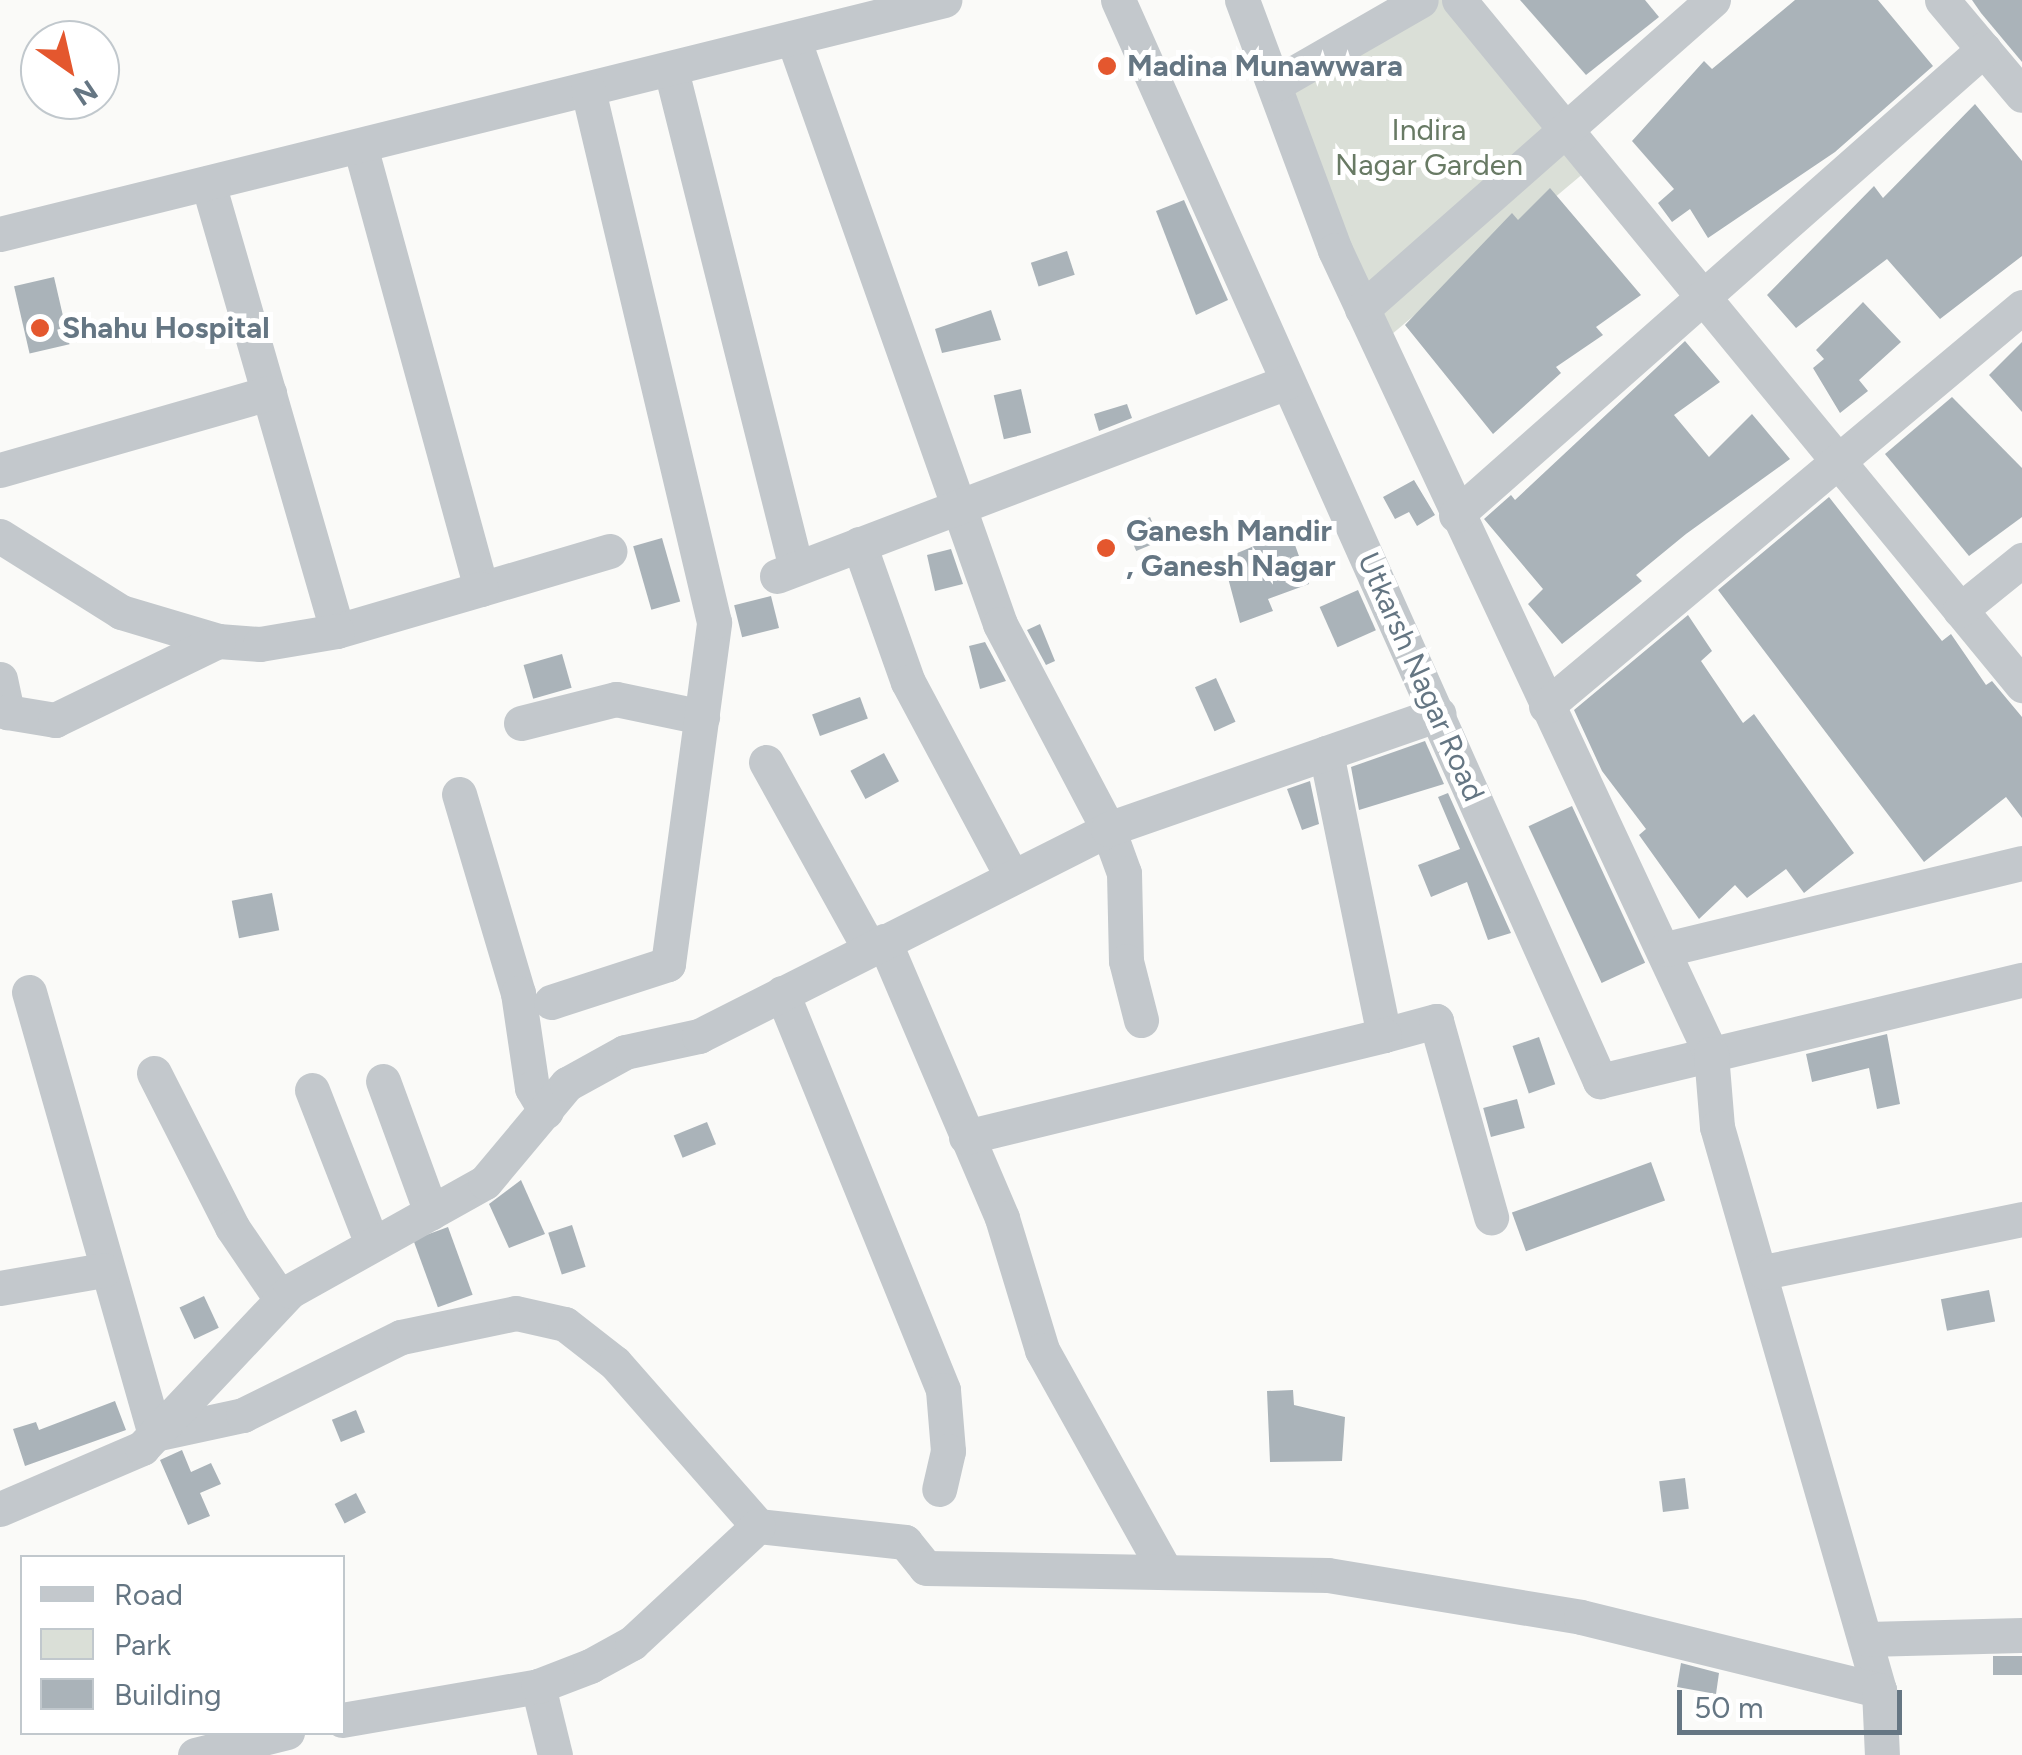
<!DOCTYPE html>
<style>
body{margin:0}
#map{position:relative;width:2022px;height:1755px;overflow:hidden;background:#fafaf8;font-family:Figtree,sans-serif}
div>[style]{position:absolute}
.green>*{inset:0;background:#dadfd7}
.building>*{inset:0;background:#aab3b9;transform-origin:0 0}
.minor>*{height:35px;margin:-17.5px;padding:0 17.5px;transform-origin:17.5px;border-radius:17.5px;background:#c3c8cc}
.dots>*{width:28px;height:28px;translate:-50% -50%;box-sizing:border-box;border:5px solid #fff;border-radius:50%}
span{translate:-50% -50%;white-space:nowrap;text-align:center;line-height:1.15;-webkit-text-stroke:10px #fff;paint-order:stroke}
.poi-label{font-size:30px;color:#657683;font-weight:700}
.left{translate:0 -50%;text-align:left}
.park-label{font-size:30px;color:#687a64}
.street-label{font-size:30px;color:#657683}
.legend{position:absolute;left:20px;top:1555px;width:325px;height:180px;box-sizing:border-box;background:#fff;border:2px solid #c1c8cd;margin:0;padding:12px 18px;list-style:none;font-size:30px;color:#657683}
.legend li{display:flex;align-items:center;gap:20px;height:50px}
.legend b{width:50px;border:2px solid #c1c8cd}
.north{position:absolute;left:20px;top:20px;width:100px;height:100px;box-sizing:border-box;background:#fff;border:2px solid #c1c8cd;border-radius:50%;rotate:146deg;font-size:28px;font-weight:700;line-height:40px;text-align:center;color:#657683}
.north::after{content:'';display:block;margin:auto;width:35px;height:45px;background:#e4572e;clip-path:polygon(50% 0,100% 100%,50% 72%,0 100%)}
.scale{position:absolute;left:1677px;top:1690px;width:225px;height:45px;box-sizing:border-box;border:5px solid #657683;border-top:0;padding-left:12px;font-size:30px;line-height:35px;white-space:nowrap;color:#657683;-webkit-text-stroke:8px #fff;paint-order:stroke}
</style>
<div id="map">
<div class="green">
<i style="clip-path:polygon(1421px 0,1459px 0,1597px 162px,1379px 345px,1275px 85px)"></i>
</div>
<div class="building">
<i style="clip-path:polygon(1520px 0,1645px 0,1659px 17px,1586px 75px)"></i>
<i style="clip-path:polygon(1795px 0,1878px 0,1933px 66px,1835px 152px,1708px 238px,1690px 209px,1672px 222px,1658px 203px,1674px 189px,1632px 141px,1704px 61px,1712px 69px)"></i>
<i style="clip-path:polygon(1972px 0,2022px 0,2022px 62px,1981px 13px)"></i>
<i style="clip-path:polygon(1975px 104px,2022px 161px,2022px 256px,1940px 319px,1887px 259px,1796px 328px,1767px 295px,1874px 186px,1883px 198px)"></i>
<i style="clip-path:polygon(1550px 188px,1641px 295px,1596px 327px,1603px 335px,1556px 367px,1561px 373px,1493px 434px,1405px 325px,1512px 213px,1518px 220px)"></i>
<i style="clip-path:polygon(1184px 200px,1228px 300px,1196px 315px,1156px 211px)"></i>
<i style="left:1067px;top:251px;width:25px;height:38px;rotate:72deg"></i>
<i style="left:54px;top:277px;width:69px;height:41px;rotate:77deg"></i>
<i style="clip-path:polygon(1863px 302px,1901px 342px,1859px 380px,1868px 391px,1840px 413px,1813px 368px,1824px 359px,1816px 350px)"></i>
<i style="clip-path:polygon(991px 310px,1001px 340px,942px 353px,935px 329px)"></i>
<i style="clip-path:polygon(1685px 341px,1720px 382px,1674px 415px,1709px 457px,1752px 414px,1790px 459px,1686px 534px,1636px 575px,1642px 581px,1562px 644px,1528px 604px,1543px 589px,1484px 519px,1511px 495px,1515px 500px)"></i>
<i style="clip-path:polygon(2022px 342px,2022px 412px,1989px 375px)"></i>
<i style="left:1021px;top:389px;width:45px;height:28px;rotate:77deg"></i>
<i style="clip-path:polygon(1952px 397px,2022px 468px,2022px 517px,1969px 556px,1885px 454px)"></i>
<i style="clip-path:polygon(1127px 404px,1132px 418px,1099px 431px,1094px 414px)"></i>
<i style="clip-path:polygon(1414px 480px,1435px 515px,1417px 526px,1409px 512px,1395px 519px,1383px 497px)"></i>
<i style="clip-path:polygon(1829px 497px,1942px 641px,1951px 634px,1986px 685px,1992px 681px,2022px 717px,2022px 818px,2006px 797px,1924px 862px,1718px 590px)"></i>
<i style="left:1150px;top:517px;width:26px;height:26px;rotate:67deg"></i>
<i style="clip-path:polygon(1290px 531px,1309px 584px,1268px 599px,1273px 611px,1240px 623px,1223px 559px)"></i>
<i style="left:662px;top:538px;width:66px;height:30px;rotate:74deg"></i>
<i style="clip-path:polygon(951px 549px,963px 584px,935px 591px,927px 555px)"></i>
<i style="left:1358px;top:590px;width:44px;height:42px;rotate:66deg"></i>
<i style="left:771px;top:596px;width:33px;height:38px;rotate:76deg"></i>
<i style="clip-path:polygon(1688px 615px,1712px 651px,1701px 661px,1743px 723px,1754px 714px,1854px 853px,1804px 893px,1786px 869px,1747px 898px,1735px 885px,1699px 919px,1639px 835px,1646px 829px,1602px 771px,1574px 710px)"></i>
<i style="clip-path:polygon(1040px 624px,1055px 661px,1046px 665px,1027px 630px)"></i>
<i style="clip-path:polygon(985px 642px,1006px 681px,980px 689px,969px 646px)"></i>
<i style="left:562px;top:654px;width:35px;height:40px;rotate:74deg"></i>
<i style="left:1216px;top:678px;width:48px;height:23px;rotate:66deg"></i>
<i style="left:860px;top:697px;width:23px;height:51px;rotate:70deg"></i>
<i style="clip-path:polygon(1425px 741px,1444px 784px,1359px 810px,1351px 767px)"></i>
<i style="left:884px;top:753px;width:32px;height:38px;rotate:62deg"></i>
<i style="clip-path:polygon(1310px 781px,1319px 824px,1302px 830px,1287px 789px)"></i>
<i style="clip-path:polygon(1448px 793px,1511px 933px,1488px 940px,1467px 882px,1431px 897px,1418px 865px,1460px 849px,1438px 797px)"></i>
<i style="left:1572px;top:806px;width:173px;height:48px;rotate:65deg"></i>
<i style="left:272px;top:893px;width:38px;height:41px;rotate:79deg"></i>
<i style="clip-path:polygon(1887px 1034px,1900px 1104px,1877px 1109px,1869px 1068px,1812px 1082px,1806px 1054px)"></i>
<i style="left:1539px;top:1037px;width:50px;height:28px;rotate:71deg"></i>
<i style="left:1517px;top:1099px;width:30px;height:35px;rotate:75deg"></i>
<i style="left:707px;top:1122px;width:24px;height:36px;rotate:68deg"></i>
<i style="left:1651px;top:1162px;width:41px;height:148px;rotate:70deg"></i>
<i style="clip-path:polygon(521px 1180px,545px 1234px,509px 1248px,489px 1204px)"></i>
<i style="left:572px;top:1225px;width:44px;height:25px;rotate:72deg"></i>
<i style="left:448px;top:1227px;width:72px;height:37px;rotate:70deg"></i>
<i style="left:1989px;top:1290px;width:32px;height:49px;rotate:79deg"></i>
<i style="left:204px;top:1296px;width:35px;height:27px;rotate:65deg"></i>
<i style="clip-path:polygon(1293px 1390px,1294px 1405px,1345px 1417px,1342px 1461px,1270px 1462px,1267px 1391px)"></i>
<i style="clip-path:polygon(115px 1401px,126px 1430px,25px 1466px,13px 1429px,36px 1422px,39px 1430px)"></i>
<i style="left:356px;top:1410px;width:24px;height:26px;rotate:68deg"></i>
<i style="clip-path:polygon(182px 1450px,191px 1472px,211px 1463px,221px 1484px,200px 1493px,210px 1516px,188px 1525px,160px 1460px)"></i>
<i style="left:1685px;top:1478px;width:31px;height:26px;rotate:83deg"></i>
<i style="left:356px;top:1493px;width:22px;height:24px;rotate:63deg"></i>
<i style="left:2022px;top:1656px;width:19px;height:29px;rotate:90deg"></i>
<i style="clip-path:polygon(1681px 1663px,1719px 1673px,1716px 1694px,1677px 1687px)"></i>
</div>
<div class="minor">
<i style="left:1118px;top:0;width:1184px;rotate:65.97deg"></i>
<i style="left:1600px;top:1081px;width:434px;rotate:-13.5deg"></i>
<i style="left:1242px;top:0;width:267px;rotate:69.6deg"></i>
<i style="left:1335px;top:250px;width:888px;rotate:64.94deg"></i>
<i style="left:1711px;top:1054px;width:73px;rotate:85.3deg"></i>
<i style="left:1717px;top:1127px;width:586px;rotate:73.95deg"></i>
<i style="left:1459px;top:0;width:887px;rotate:50.58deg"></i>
<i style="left:1942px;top:0;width:124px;rotate:49.9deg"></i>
<i style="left:793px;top:38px;width:621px;rotate:70.54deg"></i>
<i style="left:1000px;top:624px;width:232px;rotate:62.2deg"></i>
<i style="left:1108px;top:829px;width:47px;rotate:70deg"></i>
<i style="left:1124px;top:873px;width:88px;rotate:88.7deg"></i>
<i style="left:1126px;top:961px;width:61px;rotate:75.7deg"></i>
<i style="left:671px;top:70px;width:513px;rotate:75.91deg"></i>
<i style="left:1275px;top:84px;width:168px;rotate:-29.9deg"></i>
<i style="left:360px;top:146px;width:459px;rotate:74.7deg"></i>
<i style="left:481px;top:589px;width:134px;rotate:-16.5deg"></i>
<i style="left:208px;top:183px;width:466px;rotate:73.9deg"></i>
<i style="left:337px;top:631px;width:150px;rotate:-16.3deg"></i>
<i style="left:0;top:234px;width:973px;rotate:-13.92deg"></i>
<i style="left:1362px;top:309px;width:468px;rotate:-41.4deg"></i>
<i style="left:0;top:470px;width:280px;rotate:-16deg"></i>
<i style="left:1456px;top:515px;width:704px;rotate:-41.43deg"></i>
<i style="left:0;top:536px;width:143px;rotate:32.1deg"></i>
<i style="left:121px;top:612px;width:101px;rotate:16.6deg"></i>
<i style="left:218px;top:641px;width:42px;rotate:4.1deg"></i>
<i style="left:260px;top:644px;width:78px;rotate:-9.6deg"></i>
<i style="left:859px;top:544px;width:146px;rotate:70.5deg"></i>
<i style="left:908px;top:682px;width:221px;rotate:61.9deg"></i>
<i style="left:777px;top:576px;width:546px;rotate:-20.83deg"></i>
<i style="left:1960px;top:610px;width:80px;rotate:-38.9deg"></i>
<i style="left:0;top:679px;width:34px;rotate:78deg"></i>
<i style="left:7px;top:712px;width:49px;rotate:9.5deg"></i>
<i style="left:55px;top:720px;width:181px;rotate:-25.9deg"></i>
<i style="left:1546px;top:706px;width:621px;rotate:-39.97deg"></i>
<i style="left:521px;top:723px;width:98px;rotate:-14.2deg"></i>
<i style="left:616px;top:699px;width:88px;rotate:11.8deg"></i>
<i style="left:1326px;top:753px;width:288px;rotate:78.4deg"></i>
<i style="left:1384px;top:1035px;width:54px;rotate:-15.1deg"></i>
<i style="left:1436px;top:1021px;width:204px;rotate:74.3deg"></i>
<i style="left:766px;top:762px;width:213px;rotate:61deg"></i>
<i style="left:459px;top:794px;width:208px;rotate:73.5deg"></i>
<i style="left:518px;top:993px;width:96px;rotate:81.6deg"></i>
<i style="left:532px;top:1088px;width:27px;rotate:59deg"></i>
<i style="left:884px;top:941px;width:301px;rotate:66.9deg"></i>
<i style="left:1002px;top:1218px;width:138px;rotate:73.1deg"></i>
<i style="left:1042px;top:1350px;width:251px;rotate:60.9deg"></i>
<i style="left:1666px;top:949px;width:366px;rotate:-13.6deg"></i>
<i style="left:29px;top:992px;width:460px;rotate:74.1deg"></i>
<i style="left:155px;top:1434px;width:90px;rotate:-12.2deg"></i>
<i style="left:243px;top:1415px;width:176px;rotate:-26.3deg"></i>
<i style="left:401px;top:1337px;width:117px;rotate:-11.8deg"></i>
<i style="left:516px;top:1313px;width:50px;rotate:12.7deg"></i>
<i style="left:565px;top:1324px;width:63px;rotate:38deg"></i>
<i style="left:615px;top:1363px;width:217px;rotate:48.7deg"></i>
<i style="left:758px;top:1526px;width:148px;rotate:6.2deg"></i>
<i style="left:905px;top:1542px;width:33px;rotate:51deg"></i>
<i style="left:926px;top:1568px;width:402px;rotate:1deg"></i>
<i style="left:1328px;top:1575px;width:256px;rotate:9.4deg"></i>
<i style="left:1581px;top:1617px;width:307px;rotate:13.8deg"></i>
<i style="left:1879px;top:1690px;width:65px;rotate:87.4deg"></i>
<i style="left:782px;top:993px;width:428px;rotate:67.9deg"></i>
<i style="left:943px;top:1390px;width:61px;rotate:85.3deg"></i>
<i style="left:948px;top:1451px;width:39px;rotate:103deg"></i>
<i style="left:551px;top:1002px;width:123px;rotate:-18deg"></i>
<i style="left:668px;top:964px;width:345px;rotate:-82.3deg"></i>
<i style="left:714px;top:622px;width:547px;rotate:-103.32deg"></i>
<i style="left:154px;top:1073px;width:173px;rotate:63.1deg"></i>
<i style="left:232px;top:1227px;width:87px;rotate:55.8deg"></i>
<i style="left:383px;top:1081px;width:140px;rotate:69.9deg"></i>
<i style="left:312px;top:1090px;width:165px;rotate:68.7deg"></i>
<i style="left:966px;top:1137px;width:430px;rotate:-13.7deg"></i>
<i style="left:1764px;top:1272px;width:263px;rotate:-11.6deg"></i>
<i style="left:0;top:1288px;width:105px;rotate:-9.9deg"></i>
<i style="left:0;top:1509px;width:155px;rotate:-23.2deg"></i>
<i style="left:142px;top:1448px;width:216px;rotate:-46.7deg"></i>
<i style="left:290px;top:1291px;width:223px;rotate:-29.2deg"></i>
<i style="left:485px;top:1182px;width:128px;rotate:-50.1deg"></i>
<i style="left:567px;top:1084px;width:66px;rotate:-28.9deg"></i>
<i style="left:625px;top:1052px;width:76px;rotate:-12.2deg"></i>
<i style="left:699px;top:1036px;width:458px;rotate:-26.8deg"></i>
<i style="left:1108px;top:829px;width:350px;rotate:-19.2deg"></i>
<i style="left:1867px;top:1639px;width:155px;rotate:-1.5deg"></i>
<i style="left:538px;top:1686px;width:71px;rotate:76.2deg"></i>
<i style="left:342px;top:1720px;width:199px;rotate:-9.8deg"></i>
<i style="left:538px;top:1686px;width:56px;rotate:-21deg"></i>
<i style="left:590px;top:1666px;width:48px;rotate:-28.7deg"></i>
<i style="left:632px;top:1643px;width:172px;rotate:-42.9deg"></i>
<i style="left:195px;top:1755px;width:95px;rotate:-14deg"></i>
</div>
<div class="dots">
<i style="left:1107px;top:66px;background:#e4572e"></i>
<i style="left:40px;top:328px;background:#e4572e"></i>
<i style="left:1106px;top:548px;background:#e4572e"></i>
</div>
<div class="poi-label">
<span class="left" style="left:1127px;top:66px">Madina Munawwara</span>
<span class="left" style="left:62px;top:328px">Shahu Hospital</span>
<span class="left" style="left:1126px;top:548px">Ganesh Mandir<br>, Ganesh Nagar</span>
</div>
<div class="park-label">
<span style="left:1429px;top:147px">Indira<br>Nagar Garden</span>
</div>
<div class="street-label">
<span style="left:1421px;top:677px;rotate:66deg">Utkarsh Nagar Road</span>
</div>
<ul class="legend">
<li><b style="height:12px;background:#c3c8cc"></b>Road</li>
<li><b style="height:28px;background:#dadfd7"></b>Park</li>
<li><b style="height:28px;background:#aab3b9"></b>Building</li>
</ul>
<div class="north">N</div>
<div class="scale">50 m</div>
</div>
